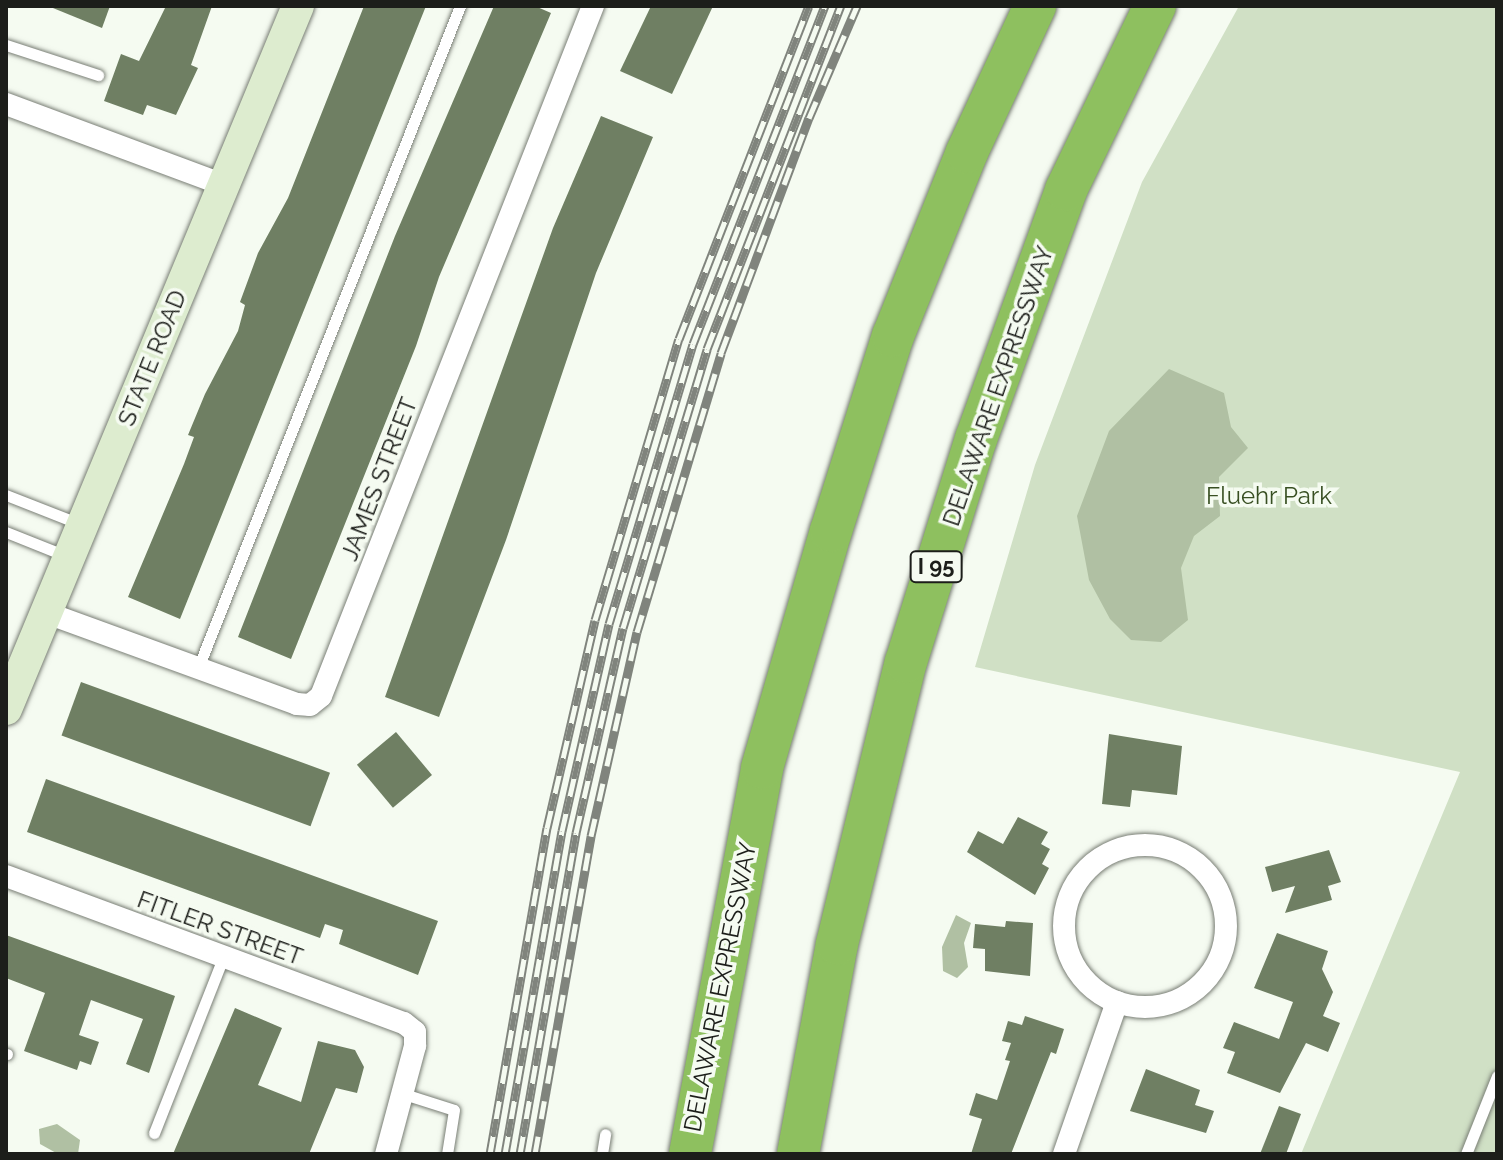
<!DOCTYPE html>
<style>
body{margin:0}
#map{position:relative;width:1503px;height:1160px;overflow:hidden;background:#f5fbf1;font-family:Raleway,sans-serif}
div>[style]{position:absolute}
.green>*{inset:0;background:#d0e0c5}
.water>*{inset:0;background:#b0c0a3}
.building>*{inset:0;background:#6f7f63;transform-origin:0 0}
.roads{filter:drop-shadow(0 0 2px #797e75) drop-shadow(0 0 2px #797e75)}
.lane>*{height:11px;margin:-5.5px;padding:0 5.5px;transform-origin:5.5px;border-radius:5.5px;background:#fff}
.street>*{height:22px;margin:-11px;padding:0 11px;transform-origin:11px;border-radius:11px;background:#fff}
.street>.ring{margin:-11px;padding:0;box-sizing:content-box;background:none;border:22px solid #fff;border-radius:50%}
.secondary>*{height:32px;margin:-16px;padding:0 16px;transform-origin:16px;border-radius:16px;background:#ddeccf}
.highway>*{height:42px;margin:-21px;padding:0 21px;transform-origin:21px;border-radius:21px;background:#8ec05f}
.rail>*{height:9px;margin-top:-4.5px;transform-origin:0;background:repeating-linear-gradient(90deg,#f5fbf1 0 18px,#80847d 0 36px);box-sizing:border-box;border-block:2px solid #80847d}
span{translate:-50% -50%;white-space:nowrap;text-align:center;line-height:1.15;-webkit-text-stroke:7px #f5fbf1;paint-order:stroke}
.shield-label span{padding:2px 6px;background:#f5fbf1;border:2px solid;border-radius:6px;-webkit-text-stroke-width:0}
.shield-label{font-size:22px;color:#1c1e1a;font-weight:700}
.street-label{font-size:24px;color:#1c1e1a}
.park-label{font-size:24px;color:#384f22}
.frame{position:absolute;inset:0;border:8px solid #1c1e1a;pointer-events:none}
</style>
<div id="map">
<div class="green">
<i style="clip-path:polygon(1239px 6px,1497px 6px,1497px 1154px,1301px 1154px,1460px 772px,975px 667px,1035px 465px,1142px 182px)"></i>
</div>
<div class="water">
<i style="clip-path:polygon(1169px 369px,1224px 393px,1231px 427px,1248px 448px,1219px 477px,1220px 516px,1194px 536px,1181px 568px,1188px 620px,1161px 642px,1131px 640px,1110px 619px,1089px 580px,1077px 516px,1109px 431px)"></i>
<i style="clip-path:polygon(956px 915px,971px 923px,964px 943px,968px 967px,957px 978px,943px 971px,942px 947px)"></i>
<i style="clip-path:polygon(57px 1124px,80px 1140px,78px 1154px,58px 1154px,40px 1144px,39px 1129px)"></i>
</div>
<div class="building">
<i style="clip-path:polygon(48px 6px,110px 6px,102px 28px)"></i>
<i style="clip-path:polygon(166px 6px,212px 6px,191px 65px,198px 68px,176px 115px,147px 105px,143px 115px,104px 101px,121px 54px,139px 61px)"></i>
<i style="clip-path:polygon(364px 6px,426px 6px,180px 619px,128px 597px,184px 464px,194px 437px,188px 435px,205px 394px,238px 331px,245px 305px,240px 302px,258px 253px,288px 198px)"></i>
<i style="clip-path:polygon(494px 6px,535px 6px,551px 13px,439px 277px,416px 346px,291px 659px,238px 637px,395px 236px)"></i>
<i style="clip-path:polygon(651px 6px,713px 6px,672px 94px,620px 71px)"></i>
<i style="clip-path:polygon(601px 116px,653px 137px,596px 273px,506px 540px,439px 717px,385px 697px,553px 228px)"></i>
<i style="left:81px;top:682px;width:265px;height:57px;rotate:20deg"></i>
<i style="left:396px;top:732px;width:56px;height:51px;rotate:50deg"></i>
<i style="clip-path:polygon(1109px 734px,1182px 746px,1177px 795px,1132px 790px,1130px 807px,1102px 804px)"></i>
<i style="clip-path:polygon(46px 779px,438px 921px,418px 975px,339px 944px,343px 930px,325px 924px,320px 938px,27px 832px)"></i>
<i style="clip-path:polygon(1018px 817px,1048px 832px,1041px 844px,1050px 849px,1042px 864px,1049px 868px,1035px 895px,967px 852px,978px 831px,1003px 844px)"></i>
<i style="clip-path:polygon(1329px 850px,1341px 882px,1328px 886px,1332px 900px,1285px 913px,1295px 886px,1272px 892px,1265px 867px)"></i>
<i style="clip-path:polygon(1006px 921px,1033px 923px,1030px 976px,985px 971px,985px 949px,973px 948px,975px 924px,1005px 927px)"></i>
<i style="clip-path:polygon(1277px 933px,1328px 951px,1322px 969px,1333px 992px,1323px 1016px,1340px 1023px,1328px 1052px,1306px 1043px,1280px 1093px,1227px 1073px,1235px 1052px,1223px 1048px,1234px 1022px,1279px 1039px,1293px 1002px,1254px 988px)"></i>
<i style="clip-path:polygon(6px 935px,175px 996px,149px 1073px,126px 1064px,143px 1019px,91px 1000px,79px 1035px,99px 1042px,91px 1065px,80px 1061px,77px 1070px,24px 1051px,45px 993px,6px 978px)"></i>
<i style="clip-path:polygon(235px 1008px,282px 1028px,258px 1085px,301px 1102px,318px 1041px,355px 1050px,364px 1067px,357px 1093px,336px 1088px,309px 1154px,173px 1154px)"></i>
<i style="clip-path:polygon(1025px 1016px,1064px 1029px,1056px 1054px,1051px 1052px,1011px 1154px,971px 1154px,982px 1119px,969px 1115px,976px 1093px,997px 1100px,1010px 1061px,1005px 1060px,1011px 1043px,1002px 1041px,1008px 1021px,1022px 1025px)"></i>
<i style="clip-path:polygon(1146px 1069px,1200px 1090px,1195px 1105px,1214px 1111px,1206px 1133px,1130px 1111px)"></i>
<i style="clip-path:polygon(1279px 1106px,1301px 1114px,1286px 1154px,1260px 1154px)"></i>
</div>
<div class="roads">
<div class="lane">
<i style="left:6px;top:45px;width:97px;rotate:18.1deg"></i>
<i style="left:6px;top:495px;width:79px;rotate:21.4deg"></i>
<i style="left:6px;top:532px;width:65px;rotate:21.8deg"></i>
<i style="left:198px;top:668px;width:712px;rotate:-68.41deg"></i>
<i style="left:6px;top:1054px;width:1px"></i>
<i style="left:404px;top:1094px;width:52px;rotate:17.7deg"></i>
<i style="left:454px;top:1110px;width:45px;rotate:99deg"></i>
<i style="left:154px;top:1133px;width:188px;rotate:-68.5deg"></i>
<i style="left:602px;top:1154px;width:20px;rotate:-81deg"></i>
<i style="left:1466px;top:1154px;width:84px;rotate:-68.3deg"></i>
</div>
<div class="street">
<i style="left:6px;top:104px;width:233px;rotate:20.4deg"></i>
<i style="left:47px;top:613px;width:266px;rotate:20deg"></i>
<i style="left:297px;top:704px;width:13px;rotate:4deg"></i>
<i style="left:310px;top:705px;width:14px;rotate:-39deg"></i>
<i style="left:321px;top:696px;width:742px;rotate:-68.49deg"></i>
<i class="ring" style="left:1064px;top:845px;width:140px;height:140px"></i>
<i style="left:6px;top:876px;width:424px;rotate:20.3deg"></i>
<i style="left:404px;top:1023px;width:14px;rotate:39deg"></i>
<i style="left:415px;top:1032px;width:14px;rotate:90deg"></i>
<i style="left:415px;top:1046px;width:112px;rotate:105deg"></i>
<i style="left:1064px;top:1154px;width:161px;rotate:-70.8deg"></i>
</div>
<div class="secondary">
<i style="left:6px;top:709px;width:761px;rotate:-67.44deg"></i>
</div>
<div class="highway">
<i style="left:690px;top:1154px;width:393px;rotate:-79.4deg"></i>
<i style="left:762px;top:768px;width:247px;rotate:-73.8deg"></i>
<i style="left:831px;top:531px;width:205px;rotate:-72.4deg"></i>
<i style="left:893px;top:336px;width:198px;rotate:-68.1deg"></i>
<i style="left:967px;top:152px;width:161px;rotate:-65deg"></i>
<i style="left:798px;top:1154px;width:214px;rotate:-79.5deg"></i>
<i style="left:837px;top:944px;width:290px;rotate:-76.3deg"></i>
<i style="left:906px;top:662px;width:234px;rotate:-72.6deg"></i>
<i style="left:976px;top:439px;width:265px;rotate:-70.1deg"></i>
<i style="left:1066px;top:190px;width:204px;rotate:-64.2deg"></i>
</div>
</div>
<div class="rail">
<i style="left:490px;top:1154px;width:331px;rotate:-80.1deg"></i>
<i style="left:547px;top:828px;width:213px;rotate:-77deg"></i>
<i style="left:595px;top:620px;width:293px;rotate:-73.4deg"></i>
<i style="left:679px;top:339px;width:357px;rotate:-68.7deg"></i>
<i style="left:505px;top:1154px;width:328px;rotate:-80deg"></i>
<i style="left:562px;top:831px;width:212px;rotate:-77.2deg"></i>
<i style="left:609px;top:624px;width:292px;rotate:-73.3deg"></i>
<i style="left:693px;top:344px;width:363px;rotate:-68.7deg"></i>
<i style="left:520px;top:1154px;width:326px;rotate:-80.1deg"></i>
<i style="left:576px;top:833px;width:210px;rotate:-77.1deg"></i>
<i style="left:623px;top:628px;width:291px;rotate:-73.2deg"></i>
<i style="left:707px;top:349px;width:368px;rotate:-68.7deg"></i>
<i style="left:535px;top:1154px;width:323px;rotate:-80deg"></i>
<i style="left:591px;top:836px;width:209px;rotate:-77.3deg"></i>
<i style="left:637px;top:632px;width:291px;rotate:-73.2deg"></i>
<i style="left:721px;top:353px;width:251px;rotate:-69.5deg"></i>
<i style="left:809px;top:118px;width:122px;rotate:-66.8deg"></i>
</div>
<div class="shield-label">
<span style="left:936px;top:567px">I 95</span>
</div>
<div class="street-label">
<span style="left:152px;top:358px;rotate:-68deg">STATE ROAD</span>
<span style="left:998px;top:386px;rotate:-71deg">DELAWARE EXPRESSWAY</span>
<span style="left:379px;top:479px;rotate:-69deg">JAMES STREET</span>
<span style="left:220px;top:928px;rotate:20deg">FITLER STREET</span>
<span style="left:720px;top:987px;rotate:-79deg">DELAWARE EXPRESSWAY</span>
</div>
<div class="park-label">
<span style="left:1269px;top:496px">Fluehr Park</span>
</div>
<div class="frame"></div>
</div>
